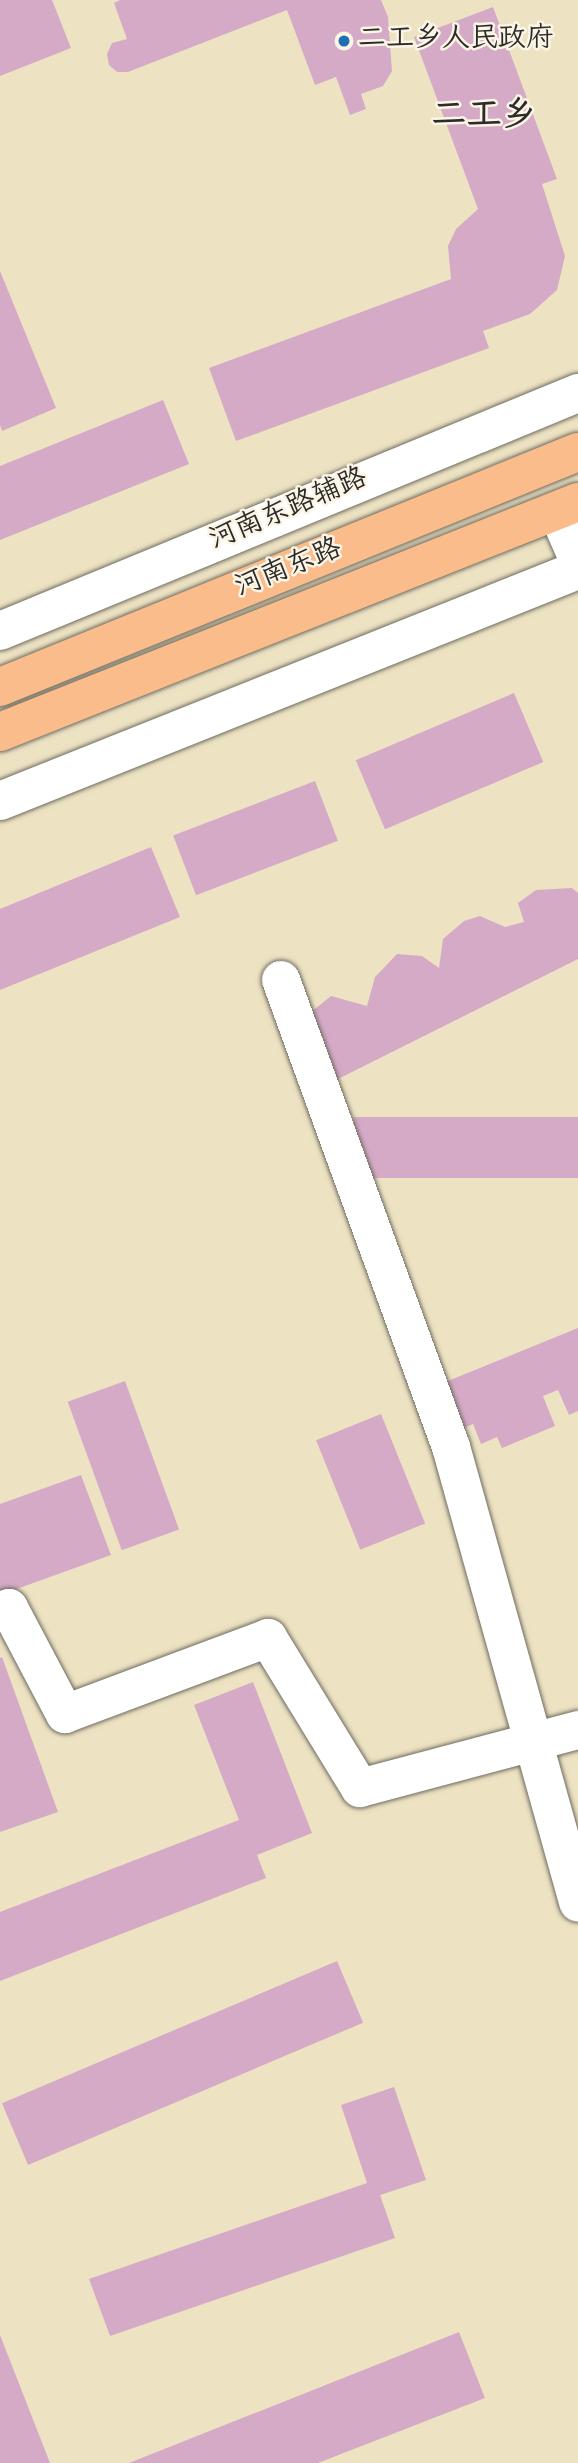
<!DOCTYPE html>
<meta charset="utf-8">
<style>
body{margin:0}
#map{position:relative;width:578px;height:2463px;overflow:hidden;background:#ede3c3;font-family:Dekko,"LXGW WenKai TC",sans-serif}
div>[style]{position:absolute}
.building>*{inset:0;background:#d5aac7;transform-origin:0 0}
.roads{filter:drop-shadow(0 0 2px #6f6b60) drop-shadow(0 0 2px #6f6b60)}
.minor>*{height:38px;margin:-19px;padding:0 19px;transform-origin:19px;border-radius:19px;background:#fff}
.major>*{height:38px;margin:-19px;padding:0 19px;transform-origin:19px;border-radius:19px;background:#fabc8b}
.dots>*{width:19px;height:19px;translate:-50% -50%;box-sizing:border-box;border:4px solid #fcf5e5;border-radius:50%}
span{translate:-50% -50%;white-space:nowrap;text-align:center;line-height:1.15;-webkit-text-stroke:5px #fcf5e5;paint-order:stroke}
.poi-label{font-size:28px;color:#2b2b2b}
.left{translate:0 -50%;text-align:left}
.street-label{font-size:28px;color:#2b2b2b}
.district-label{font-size:35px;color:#2b2b2b;font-weight:700}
</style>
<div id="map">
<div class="building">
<i style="clip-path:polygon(0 0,52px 0,71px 48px,0 76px)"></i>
<i style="clip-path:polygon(120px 0,381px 0,388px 17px,392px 71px,383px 86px,361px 94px,366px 109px,350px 115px,336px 77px,315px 85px,287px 10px,128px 72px,117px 72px,109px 65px,107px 54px,112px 43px,127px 39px,114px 3px)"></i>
<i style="clip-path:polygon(493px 7px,557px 179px,542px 184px,565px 256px,557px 290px,530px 314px,483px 331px,489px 348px,236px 441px,209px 368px,451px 279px,448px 246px,456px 229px,478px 209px,414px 37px)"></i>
<i style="clip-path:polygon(0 271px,56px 408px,2px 431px,0 425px)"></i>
<i style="clip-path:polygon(163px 400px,189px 464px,0 540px,0 466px)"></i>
<i style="left:514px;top:693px;width:75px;height:172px;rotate:67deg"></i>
<i style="left:315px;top:781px;width:64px;height:152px;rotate:69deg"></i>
<i style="clip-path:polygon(151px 847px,180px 917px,0 990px,0 909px)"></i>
<i style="clip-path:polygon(572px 888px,578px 893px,578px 959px,338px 1079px,319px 1072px,310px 1013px,331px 996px,367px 1006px,375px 977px,397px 954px,422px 956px,439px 968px,443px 939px,464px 921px,480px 916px,505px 927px,524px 922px,518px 903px,536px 890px)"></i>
<i style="left:578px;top:1117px;width:61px;height:224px;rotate:90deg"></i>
<i style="clip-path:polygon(578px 1328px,578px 1411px,569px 1415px,558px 1390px,543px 1396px,555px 1426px,502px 1448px,497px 1437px,481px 1444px,473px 1424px,462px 1429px,443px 1383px)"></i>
<i style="left:125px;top:1381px;width:158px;height:61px;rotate:70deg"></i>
<i style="left:381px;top:1414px;width:118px;height:70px;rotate:68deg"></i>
<i style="clip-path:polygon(81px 1475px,111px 1555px,0 1595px,0 1504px)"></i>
<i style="clip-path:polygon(2px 1657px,58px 1812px,0 1832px,0 1658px)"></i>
<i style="clip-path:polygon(253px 1682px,312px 1833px,257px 1855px,266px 1878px,0 1981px,0 1912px,239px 1820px,194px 1705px)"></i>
<i style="left:337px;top:1961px;width:67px;height:364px;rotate:67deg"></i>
<i style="clip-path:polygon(394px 2087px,426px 2180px,380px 2195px,395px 2238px,110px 2336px,89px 2279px,367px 2183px,341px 2105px)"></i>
<i style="clip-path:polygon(459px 2332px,485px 2398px,318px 2463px,129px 2463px)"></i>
<i style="clip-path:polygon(0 2335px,50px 2463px,0 2463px)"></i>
</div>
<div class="roads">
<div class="minor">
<i style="left:557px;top:511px;width:52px;rotate:66.4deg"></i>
<i style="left:0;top:631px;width:625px;rotate:-22.38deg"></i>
<i style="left:0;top:801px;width:622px;rotate:-21.78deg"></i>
<i style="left:281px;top:980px;width:497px;rotate:70deg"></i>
<i style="left:451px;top:1447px;width:473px;rotate:74.4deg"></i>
<i style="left:0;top:1612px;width:10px;rotate:-24deg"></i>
<i style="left:9px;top:1608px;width:120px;rotate:62.2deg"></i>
<i style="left:65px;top:1714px;width:217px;rotate:-20.5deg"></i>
<i style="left:268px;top:1638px;width:176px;rotate:58.5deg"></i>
<i style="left:360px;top:1788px;width:226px;rotate:-14.9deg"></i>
</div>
<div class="major">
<i style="left:0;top:687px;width:624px;rotate:-22.13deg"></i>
<i style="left:0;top:732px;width:622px;rotate:-21.7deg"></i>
</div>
</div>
<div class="dots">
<i style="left:344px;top:41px;background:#1f6fb2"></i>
</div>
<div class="poi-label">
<span class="left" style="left:358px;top:41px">二工乡人民政府</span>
</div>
<div class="street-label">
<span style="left:289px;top:511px;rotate:-23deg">河南东路辅路</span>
<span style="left:289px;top:570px;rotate:-22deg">河南东路</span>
</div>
<div class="district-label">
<span style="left:484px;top:118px">二工乡</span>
</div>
</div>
